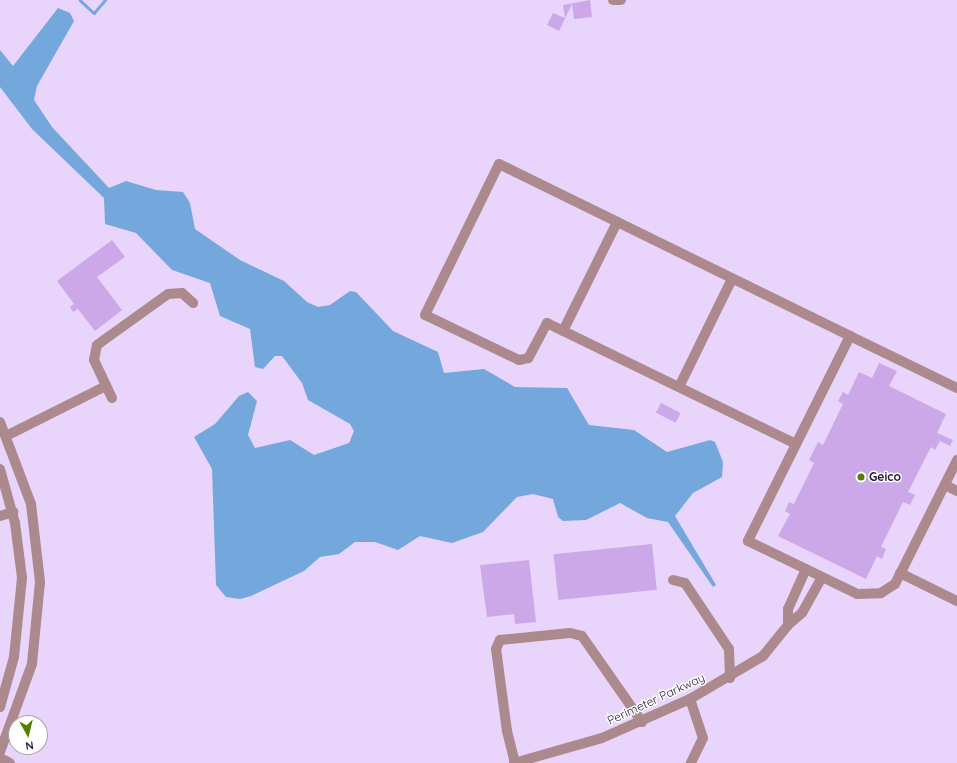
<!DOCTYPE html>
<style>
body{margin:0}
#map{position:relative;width:957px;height:763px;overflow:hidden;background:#e9d4fb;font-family:Quicksand,sans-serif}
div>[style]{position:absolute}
.water>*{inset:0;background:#74a8dc}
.stream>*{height:2.5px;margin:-1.25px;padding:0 1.25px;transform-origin:1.25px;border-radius:1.25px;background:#74a8dc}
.building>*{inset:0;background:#cca8e8;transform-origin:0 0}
.minor>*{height:10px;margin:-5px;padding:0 5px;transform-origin:5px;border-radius:5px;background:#ab898d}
.dots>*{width:11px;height:11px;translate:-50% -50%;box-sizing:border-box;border:2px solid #fff;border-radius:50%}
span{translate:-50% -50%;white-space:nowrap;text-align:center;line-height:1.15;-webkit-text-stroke:3px #fff;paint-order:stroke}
.poi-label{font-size:12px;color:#261831;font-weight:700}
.left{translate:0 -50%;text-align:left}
.street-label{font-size:12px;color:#261831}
.north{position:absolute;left:8px;top:715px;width:40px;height:40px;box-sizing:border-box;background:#fff;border:1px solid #a8a3ad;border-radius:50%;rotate:172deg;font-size:11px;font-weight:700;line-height:16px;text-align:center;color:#261831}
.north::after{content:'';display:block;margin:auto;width:14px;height:18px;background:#547f02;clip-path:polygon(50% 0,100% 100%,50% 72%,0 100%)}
</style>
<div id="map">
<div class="water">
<i style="clip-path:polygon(58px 8px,70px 13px,74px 21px,37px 86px,34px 100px,52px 127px,109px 188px,126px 181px,156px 190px,183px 192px,190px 203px,195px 229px,240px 260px,284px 281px,307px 302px,318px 307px,330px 305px,350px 291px,356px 292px,393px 331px,438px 352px,444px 373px,484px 369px,515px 387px,567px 388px,589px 425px,634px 430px,667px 452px,710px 440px,715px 442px,723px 462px,722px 477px,693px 493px,675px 516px,716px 585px,713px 587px,668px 522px,647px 518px,620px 503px,586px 520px,563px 521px,558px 517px,553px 499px,533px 494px,517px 497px,483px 532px,452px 543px,420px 536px,398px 550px,375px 542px,355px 542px,339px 554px,320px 557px,304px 571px,251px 596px,240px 599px,226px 597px,216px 585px,212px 469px,194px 437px,215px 424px,239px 396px,248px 392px,257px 401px,248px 435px,255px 448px,290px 440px,314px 455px,349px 443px,354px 431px,350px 424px,308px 400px,302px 383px,282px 356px,275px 356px,263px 369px,255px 367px,250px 329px,220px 316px,210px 283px,172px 270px,136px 233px,105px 224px,104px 198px,32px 129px,0 87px,0 50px,13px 66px)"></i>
</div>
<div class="stream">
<i style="left:80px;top:0;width:19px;rotate:43deg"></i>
<i style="left:94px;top:13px;width:17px;rotate:-50deg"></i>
</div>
<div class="building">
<i style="clip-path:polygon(590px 0,592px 17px,574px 19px,572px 4px,559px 31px,547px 25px,553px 13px,565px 18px,563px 5px)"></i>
<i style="clip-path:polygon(112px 240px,125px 257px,97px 277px,122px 310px,95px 331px,78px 309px,73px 312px,70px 307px,74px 304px,57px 281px)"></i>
<i style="clip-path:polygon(879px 363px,897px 371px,889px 386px,946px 414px,937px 433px,953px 440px,950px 446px,940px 441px,935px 450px,931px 447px,908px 492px,915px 495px,910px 505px,903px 502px,881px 547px,886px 549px,882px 559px,877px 556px,866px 579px,778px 536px,790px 514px,785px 511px,789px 502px,794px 504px,814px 463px,809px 460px,818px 442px,823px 445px,843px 404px,838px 401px,843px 392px,848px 395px,859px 372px,872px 378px)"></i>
<i style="left:661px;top:403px;width:22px;height:11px;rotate:27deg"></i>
<i style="left:652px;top:544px;width:46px;height:99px;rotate:84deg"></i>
<i style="clip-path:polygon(529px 560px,536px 622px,515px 624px,514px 614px,487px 617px,480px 565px)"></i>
</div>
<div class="minor">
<i style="left:613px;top:0;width:8px"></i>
<i style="left:563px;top:331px;width:122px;rotate:-63.6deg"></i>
<i style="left:679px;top:387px;width:120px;rotate:-63.9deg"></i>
<i style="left:957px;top:388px;width:119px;rotate:-154.1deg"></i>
<i style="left:850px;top:336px;width:229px;rotate:116.5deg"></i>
<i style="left:748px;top:541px;width:121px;rotate:25.9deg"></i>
<i style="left:857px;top:594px;width:24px;rotate:-2deg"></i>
<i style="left:881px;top:593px;width:17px;rotate:-33deg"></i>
<i style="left:895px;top:584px;width:139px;rotate:-63.4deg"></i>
<i style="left:112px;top:398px;width:42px;rotate:-115.3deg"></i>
<i style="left:94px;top:360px;width:15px;rotate:-79deg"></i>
<i style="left:97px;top:345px;width:87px;rotate:-35.7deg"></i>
<i style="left:168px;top:294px;width:14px;rotate:-4deg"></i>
<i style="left:182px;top:293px;width:15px;rotate:42deg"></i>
<i style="left:0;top:422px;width:88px;rotate:69.3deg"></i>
<i style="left:31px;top:504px;width:79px;rotate:83.4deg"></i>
<i style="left:40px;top:582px;width:82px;rotate:95.6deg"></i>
<i style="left:32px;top:664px;width:94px;rotate:110deg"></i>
<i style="left:6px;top:436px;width:112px;rotate:-26.6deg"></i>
<i style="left:796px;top:444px;width:277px;rotate:-154.1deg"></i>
<i style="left:547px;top:323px;width:40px;rotate:118deg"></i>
<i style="left:528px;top:358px;width:9px;rotate:167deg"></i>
<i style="left:519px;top:360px;width:104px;rotate:-154.4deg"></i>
<i style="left:425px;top:315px;width:168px;rotate:-63.9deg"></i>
<i style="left:499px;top:164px;width:391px;rotate:26.1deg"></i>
<i style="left:0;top:469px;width:56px;rotate:74.5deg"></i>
<i style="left:15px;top:523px;width:55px;rotate:82.7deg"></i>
<i style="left:22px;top:578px;width:79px;rotate:95.8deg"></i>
<i style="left:14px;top:657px;width:52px;rotate:105.6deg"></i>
<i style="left:945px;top:485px;width:13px;rotate:27deg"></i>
<i style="left:0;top:516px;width:14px;rotate:-17deg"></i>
<i style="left:806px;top:569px;width:44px;rotate:114.2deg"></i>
<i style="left:788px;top:609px;width:16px;rotate:90deg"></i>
<i style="left:788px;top:625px;width:18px;rotate:-41deg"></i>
<i style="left:802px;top:613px;width:41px;rotate:-60.9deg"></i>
<i style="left:900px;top:573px;width:64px;rotate:26.2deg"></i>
<i style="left:673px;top:580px;width:12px;rotate:14deg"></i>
<i style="left:685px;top:583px;width:79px;rotate:56.3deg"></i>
<i style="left:729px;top:649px;width:29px;rotate:88deg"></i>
<i style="left:690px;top:699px;width:41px;rotate:71.6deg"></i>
<i style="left:703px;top:738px;width:28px;rotate:116deg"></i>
<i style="left:0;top:758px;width:11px;rotate:27deg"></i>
<i style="left:514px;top:763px;width:91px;rotate:-15.9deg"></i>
<i style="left:602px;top:738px;width:96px;rotate:-23.9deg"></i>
<i style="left:690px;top:699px;width:85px;rotate:-30.5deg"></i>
<i style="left:763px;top:656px;width:40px;rotate:-51deg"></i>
<i style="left:515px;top:763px;width:33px;rotate:-104deg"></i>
<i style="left:507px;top:731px;width:83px;rotate:-97.6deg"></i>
<i style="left:496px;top:649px;width:10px;rotate:-66deg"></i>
<i style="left:500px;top:640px;width:70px;rotate:-5.7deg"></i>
<i style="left:570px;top:633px;width:12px;rotate:14deg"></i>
<i style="left:582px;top:636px;width:105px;rotate:55.1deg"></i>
</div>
<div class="dots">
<i style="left:861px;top:477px;background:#547f02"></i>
</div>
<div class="poi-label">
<span class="left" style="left:869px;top:477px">Geico</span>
</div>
<div class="street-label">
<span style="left:656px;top:699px;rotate:-25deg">Perimeter Parkway</span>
</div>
<div class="north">N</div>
</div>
